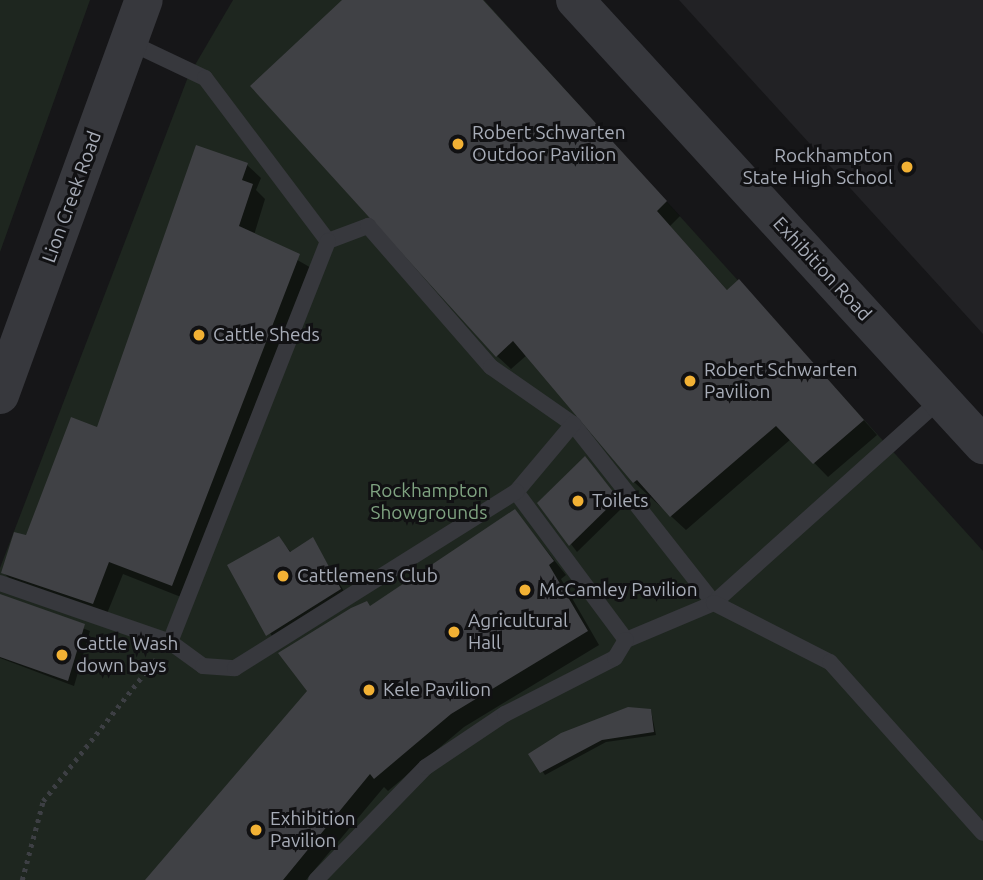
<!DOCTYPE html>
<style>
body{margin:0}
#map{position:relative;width:983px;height:880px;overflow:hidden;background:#161618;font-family:Ubuntu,sans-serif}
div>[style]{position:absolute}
.built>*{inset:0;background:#222225}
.green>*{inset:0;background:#1e261f}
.shadow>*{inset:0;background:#0007}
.building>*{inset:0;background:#404145}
.path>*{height:4.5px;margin-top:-2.25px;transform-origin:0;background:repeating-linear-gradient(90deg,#3d3f44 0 3.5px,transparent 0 8.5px)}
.service>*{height:16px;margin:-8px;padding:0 8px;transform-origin:8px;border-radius:8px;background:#37383d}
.tertiary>*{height:38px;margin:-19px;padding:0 19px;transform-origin:19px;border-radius:19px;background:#37383d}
.dots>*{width:19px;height:19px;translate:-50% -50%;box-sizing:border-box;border:4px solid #111113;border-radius:50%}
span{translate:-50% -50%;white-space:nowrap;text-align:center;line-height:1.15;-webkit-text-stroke:6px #111113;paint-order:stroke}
.poi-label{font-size:19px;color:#a8adb8}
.left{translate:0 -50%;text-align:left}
.right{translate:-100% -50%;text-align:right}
.street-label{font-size:19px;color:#a8adb8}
.park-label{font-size:19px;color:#7fa381}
</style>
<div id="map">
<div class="built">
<i style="clip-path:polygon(679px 0,983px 0,983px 334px)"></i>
</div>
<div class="green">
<i style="clip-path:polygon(0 0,90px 0,0 252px)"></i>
<i style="clip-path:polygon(233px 0,484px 0,983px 551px,983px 880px,0 880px,0 568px,188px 77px)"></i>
</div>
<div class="shadow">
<i style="clip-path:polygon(345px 0,482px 0,680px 216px,670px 226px,728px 291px,753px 295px,877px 435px,828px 477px,791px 439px,686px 530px,634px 482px,527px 355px,511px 369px,497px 356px)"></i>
<i style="clip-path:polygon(197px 147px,247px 165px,261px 178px,256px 190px,265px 199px,254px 235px,313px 269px,186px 599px,123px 574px,106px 616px,17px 586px,3px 572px,98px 430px)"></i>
<i style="clip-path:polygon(592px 466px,624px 506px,577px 552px,540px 503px)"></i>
<i style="clip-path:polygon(515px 511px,566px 575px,561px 579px,599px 645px,464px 727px,388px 791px,384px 787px,306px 880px,147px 880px,309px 692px,371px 608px)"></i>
<i style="clip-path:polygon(278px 538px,292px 553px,312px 539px,350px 601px,278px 646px,229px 566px)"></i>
<i style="clip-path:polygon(0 596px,90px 631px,74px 686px,0 658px)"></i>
<i style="clip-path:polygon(651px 710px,656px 735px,606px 742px,545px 775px,531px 754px)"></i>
</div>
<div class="building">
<i style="clip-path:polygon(342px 0,483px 0,667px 201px,657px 211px,727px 290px,739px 279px,864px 420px,813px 464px,776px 426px,670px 517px,637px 480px,633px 483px,513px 341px,496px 357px,250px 86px)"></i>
<i style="clip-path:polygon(196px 145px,248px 163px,242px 180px,253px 184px,239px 226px,300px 254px,172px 586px,109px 562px,93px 604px,1px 573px,14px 532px,26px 535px,71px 417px,97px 427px)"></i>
<i style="clip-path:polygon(585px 456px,618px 498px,569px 546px,537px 503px)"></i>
<i style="clip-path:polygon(515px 509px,554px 561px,549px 565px,588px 631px,451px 714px,374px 779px,370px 774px,283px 880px,145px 880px,307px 691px,278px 653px,351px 608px,367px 601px,370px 606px)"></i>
<i style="clip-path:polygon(279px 536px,290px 552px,313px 537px,341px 589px,266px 636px,227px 565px)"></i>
<i style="clip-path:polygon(0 594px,85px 624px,68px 681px,0 657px)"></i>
<i style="clip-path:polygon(628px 707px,651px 709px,654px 732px,602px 740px,540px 773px,528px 754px,561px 733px)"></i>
</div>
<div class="path">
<i style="left:22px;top:880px;width:82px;rotate:-75.1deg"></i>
<i style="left:43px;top:801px;width:181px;rotate:-51.5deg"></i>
</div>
<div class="service">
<i style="left:129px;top:42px;width:84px;rotate:25.3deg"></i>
<i style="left:205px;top:78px;width:204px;rotate:53deg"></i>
<i style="left:328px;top:241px;width:43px;rotate:-20.6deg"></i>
<i style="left:368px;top:226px;width:187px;rotate:48.9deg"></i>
<i style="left:491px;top:367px;width:100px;rotate:34.8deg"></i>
<i style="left:573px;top:424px;width:228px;rotate:51.8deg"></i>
<i style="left:714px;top:603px;width:95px;rotate:157.2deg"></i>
<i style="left:626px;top:640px;width:184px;rotate:-126.6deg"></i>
<i style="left:516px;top:492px;width:89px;rotate:-50deg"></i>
<i style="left:328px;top:241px;width:431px;rotate:111.5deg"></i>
<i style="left:170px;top:642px;width:41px;rotate:36deg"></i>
<i style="left:203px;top:666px;width:32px;rotate:4deg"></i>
<i style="left:235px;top:668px;width:332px;rotate:-32.1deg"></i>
<i style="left:941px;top:399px;width:305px;rotate:138.1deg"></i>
<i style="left:714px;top:603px;width:130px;rotate:27deg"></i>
<i style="left:830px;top:662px;width:229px;rotate:48.2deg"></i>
<i style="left:0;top:583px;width:180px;rotate:19.1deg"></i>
<i style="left:316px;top:880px;width:158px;rotate:-45.8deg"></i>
<i style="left:426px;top:767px;width:95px;rotate:-33.9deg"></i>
<i style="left:505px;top:714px;width:123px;rotate:-27deg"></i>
<i style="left:615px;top:658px;width:21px;rotate:-59deg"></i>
</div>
<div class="tertiary">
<i style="left:575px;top:0;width:604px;rotate:47.48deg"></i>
<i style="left:0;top:395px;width:420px;rotate:-70deg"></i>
</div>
<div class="dots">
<i style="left:458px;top:144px;background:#f2b134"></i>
<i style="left:907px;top:167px;background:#f2b134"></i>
<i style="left:199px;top:335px;background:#f2b134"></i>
<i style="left:690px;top:381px;background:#f2b134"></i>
<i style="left:578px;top:501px;background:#f2b134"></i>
<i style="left:283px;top:576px;background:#f2b134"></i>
<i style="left:525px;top:590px;background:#f2b134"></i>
<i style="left:454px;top:632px;background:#f2b134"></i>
<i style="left:62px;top:655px;background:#f2b134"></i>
<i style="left:369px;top:690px;background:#f2b134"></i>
<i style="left:256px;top:830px;background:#f2b134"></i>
</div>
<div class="poi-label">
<span class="left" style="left:472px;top:144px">Robert Schwarten<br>Outdoor Pavilion</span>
<span class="right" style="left:893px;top:167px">Rockhampton<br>State High School</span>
<span class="left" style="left:213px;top:335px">Cattle Sheds</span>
<span class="left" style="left:704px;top:381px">Robert Schwarten<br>Pavilion</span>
<span class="left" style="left:592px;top:501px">Toilets</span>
<span class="left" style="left:297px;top:576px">Cattlemens Club</span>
<span class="left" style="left:539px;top:590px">McCamley Pavilion</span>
<span class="left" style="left:468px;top:632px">Agricultural<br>Hall</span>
<span class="left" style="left:76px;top:655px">Cattle Wash<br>down bays</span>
<span class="left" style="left:383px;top:690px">Kele Pavilion</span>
<span class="left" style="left:270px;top:830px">Exhibition<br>Pavilion</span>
</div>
<div class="street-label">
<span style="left:72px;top:197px;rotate:-70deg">Lion Creek Road</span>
<span style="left:822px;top:269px;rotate:47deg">Exhibition Road</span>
</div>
<div class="park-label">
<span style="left:429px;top:502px">Rockhampton<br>Showgrounds</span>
</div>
</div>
